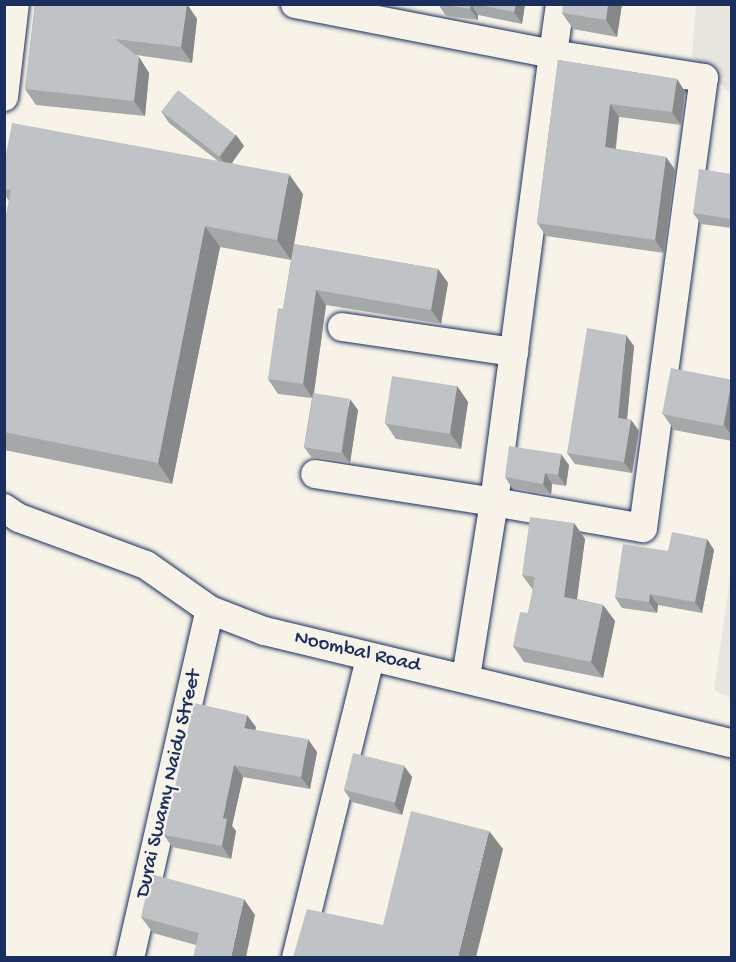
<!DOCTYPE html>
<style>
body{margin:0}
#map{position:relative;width:736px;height:962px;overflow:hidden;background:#f7f3e8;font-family:"Gochi Hand",sans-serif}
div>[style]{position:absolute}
.built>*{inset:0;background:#e6e5de}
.roads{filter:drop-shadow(0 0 2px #1b2f5e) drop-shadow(0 0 2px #1b2f5e)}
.minor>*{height:28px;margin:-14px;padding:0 14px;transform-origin:14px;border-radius:14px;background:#f7f3e8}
.wall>*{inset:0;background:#a5a8a9}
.shaded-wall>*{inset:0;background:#86888a}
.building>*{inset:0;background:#c0c3c5;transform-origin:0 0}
span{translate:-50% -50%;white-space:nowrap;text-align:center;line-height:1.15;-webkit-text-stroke:4.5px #f7f3e8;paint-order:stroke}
.street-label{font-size:21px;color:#1b2f5e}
.frame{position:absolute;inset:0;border:6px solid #1b2f5e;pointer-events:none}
</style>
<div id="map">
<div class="built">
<i style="clip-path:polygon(696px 5px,731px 5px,731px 94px,692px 56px)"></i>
<i style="clip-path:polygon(731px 573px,731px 698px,714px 690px)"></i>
</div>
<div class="roads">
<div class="minor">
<i style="left:295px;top:4px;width:263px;rotate:11deg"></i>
<i style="left:553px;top:54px;width:452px;rotate:97.5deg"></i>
<i style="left:494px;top:502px;width:181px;rotate:-171.1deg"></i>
<i style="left:4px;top:97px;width:94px;rotate:-83.3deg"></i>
<i style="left:342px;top:327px;width:174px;rotate:8.3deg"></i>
<i style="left:4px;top:508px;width:18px;rotate:34deg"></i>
<i style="left:19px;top:518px;width:135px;rotate:20.3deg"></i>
<i style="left:146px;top:565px;width:78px;rotate:35.1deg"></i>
<i style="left:210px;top:610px;width:58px;rotate:21.3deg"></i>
<i style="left:264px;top:631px;width:481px;rotate:13.5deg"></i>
<i style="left:466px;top:677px;width:177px;rotate:-80.9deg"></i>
<i style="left:494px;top:502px;width:151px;rotate:9.9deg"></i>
<i style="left:643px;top:528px;width:454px;rotate:-82.3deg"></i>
<i style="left:704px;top:78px;width:153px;rotate:-171deg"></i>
<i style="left:553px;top:54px;width:50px;rotate:-82deg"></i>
<i style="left:130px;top:958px;width:357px;rotate:-77.1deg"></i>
<i style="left:296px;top:958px;width:309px;rotate:-76.1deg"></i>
</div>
</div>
<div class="wall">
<i style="clip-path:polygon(35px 4px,187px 4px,197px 19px,192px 63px,136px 55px,139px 57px,149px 73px,145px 116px,36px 105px,25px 89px)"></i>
<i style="clip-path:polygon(438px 4px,525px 4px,522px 24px,478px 15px,478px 20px,446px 16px)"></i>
<i style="clip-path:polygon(622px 4px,617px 37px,573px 29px,562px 13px)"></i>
<i style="clip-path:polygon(558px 60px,677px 79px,685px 92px,681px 125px,619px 117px,616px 149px,666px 157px,675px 170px,664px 253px,546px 236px,537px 223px)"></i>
<i style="clip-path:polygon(161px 111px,236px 135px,244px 146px,232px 163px,303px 194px,294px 244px,438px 269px,448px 283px,441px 324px,326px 305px,314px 393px,358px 410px,350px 463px,312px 458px,304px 447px,312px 398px,278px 394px,268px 379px,283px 309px,291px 260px,220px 247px,172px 484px,4px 450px,4px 225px,9px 201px,4px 194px,4px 165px,218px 161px,169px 123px)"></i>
<i style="clip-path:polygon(732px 174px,732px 228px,701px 224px,693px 213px)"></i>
<i style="clip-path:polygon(634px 346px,627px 419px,631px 420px,639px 431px,632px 473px,575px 464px,567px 453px)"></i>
<i style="clip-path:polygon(732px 380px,732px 441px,674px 430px,663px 414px)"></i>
<i style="clip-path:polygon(457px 386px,468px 402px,461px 449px,396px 439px,385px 423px)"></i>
<i style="clip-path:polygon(569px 465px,566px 486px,552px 484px,551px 495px,512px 488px,505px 477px)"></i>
<i style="clip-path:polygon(574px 523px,585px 539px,577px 599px,603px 605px,615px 621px,603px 678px,524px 662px,513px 646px,528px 613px,533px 590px,522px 575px)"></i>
<i style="clip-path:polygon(707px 539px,714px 550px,702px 613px,658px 605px,657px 613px,622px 608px,615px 597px,668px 551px)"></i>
<i style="clip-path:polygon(256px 727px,255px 730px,317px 752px,310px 789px,243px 777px,232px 826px,236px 831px,231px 859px,172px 847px,164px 835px)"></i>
<i style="clip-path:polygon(404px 766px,412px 777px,402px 815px,352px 802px,344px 790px)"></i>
<i style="clip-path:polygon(255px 915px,196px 945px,153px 933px,141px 917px)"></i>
</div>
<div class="shaded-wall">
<i style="clip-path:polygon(187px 4px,197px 19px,192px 63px,181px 47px)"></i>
<i style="clip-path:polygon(471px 4px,478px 15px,478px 20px,470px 9px)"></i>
<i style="clip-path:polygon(516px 4px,525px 4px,522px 24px,514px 12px)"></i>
<i style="clip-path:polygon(608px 4px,622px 4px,617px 37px,606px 20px)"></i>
<i style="clip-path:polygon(139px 57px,149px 73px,145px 116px,134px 101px)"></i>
<i style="clip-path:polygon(677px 79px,685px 92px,681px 125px,672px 112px)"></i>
<i style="clip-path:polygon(610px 104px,619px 117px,614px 160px,605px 147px)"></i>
<i style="clip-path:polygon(236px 135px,244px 146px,228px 168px,220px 157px)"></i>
<i style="clip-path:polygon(666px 157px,675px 170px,664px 253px,655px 240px)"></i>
<i style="clip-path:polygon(289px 174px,303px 194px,291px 260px,277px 240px)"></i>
<i style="clip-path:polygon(205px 226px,220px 247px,172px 484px,158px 463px)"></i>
<i style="clip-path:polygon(438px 269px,448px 283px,441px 324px,431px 310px)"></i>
<i style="clip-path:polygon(316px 290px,326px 305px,313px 399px,303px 384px)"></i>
<i style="clip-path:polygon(626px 335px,634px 346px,626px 429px,618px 418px)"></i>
<i style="clip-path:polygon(732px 382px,732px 436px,724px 425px)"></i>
<i style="clip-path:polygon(457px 386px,468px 402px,461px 449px,450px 433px)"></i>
<i style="clip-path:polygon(350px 399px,358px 410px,350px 463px,342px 452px)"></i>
<i style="clip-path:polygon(631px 420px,639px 431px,632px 473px,624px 462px)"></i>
<i style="clip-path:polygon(561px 454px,569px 465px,566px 486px,558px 475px)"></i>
<i style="clip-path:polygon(545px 473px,552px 484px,551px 495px,543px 484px)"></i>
<i style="clip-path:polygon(574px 523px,585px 539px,575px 613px,564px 597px)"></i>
<i style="clip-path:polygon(707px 539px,714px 550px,702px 613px,695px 602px)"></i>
<i style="clip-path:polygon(650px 594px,658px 605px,657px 613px,649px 602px)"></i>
<i style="clip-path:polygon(603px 605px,615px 621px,603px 678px,591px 662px)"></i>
<i style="clip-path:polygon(247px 715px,256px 727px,253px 740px,244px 728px)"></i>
<i style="clip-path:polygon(308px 739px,317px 752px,310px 789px,301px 777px)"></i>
<i style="clip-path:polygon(234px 765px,243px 777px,232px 826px,236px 831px,231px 859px,222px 846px,223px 818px)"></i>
<i style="clip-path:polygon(404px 766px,412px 777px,402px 815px,394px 804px)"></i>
<i style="clip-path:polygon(489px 831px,503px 849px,476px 957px,458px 957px)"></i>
<i style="clip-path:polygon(244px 899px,255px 915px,246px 957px,231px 957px)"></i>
</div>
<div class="building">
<i style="clip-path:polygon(35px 4px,187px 4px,181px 47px,115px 39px,139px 57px,134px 101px,25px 89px)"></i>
<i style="clip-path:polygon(439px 4px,471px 4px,470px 9px)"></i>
<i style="clip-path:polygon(474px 4px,516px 4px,514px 12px)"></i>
<i style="clip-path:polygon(563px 4px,608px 4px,606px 20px,562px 13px)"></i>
<i style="clip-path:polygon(558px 60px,677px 79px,672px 112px,610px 104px,605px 147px,666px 157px,655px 240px,537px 223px)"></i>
<i style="left:178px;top:90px;width:73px;height:27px;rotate:38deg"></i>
<i style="clip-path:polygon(12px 123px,289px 174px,277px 240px,205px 226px,158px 463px,4px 432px,4px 225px,11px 190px,4px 189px,4px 165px)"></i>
<i style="clip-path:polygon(699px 169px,732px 174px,732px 219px,693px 213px)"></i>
<i style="clip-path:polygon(294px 244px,438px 269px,431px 310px,316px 290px,303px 384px,268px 379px,278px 308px,283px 309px)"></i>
<i style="clip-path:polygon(587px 328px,626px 335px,618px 418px,631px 420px,624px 462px,567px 453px)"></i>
<i style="left:671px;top:368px;width:62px;height:47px;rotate:11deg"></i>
<i style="left:392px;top:376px;width:66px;height:48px;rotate:9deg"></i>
<i style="left:313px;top:393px;width:37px;height:55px;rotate:9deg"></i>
<i style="clip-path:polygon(509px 446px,561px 454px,558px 475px,545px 473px,543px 484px,505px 477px)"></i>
<i style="clip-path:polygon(530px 517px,574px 523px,564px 597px,603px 605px,591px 662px,513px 646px,520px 612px,528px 613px,535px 577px,522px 575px)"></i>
<i style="clip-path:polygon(672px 532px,707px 539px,695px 602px,650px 594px,649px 602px,615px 597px,623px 544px,668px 551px)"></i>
<i style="clip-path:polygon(194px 703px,247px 715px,244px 728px,308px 739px,301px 777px,234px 765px,223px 818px,227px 819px,222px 846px,164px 835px)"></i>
<i style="left:353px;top:753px;width:53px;height:38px;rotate:14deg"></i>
<i style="clip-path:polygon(411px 811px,489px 831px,458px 957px,293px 957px,307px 909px,383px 925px)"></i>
<i style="clip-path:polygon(151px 874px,244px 899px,231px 957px,193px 957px,199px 933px,141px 917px)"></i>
</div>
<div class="street-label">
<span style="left:357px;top:653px;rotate:13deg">Noombal Road</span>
<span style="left:170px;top:784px;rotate:-77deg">Durai Swamy Naidu Street</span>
</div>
<div class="frame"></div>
</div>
